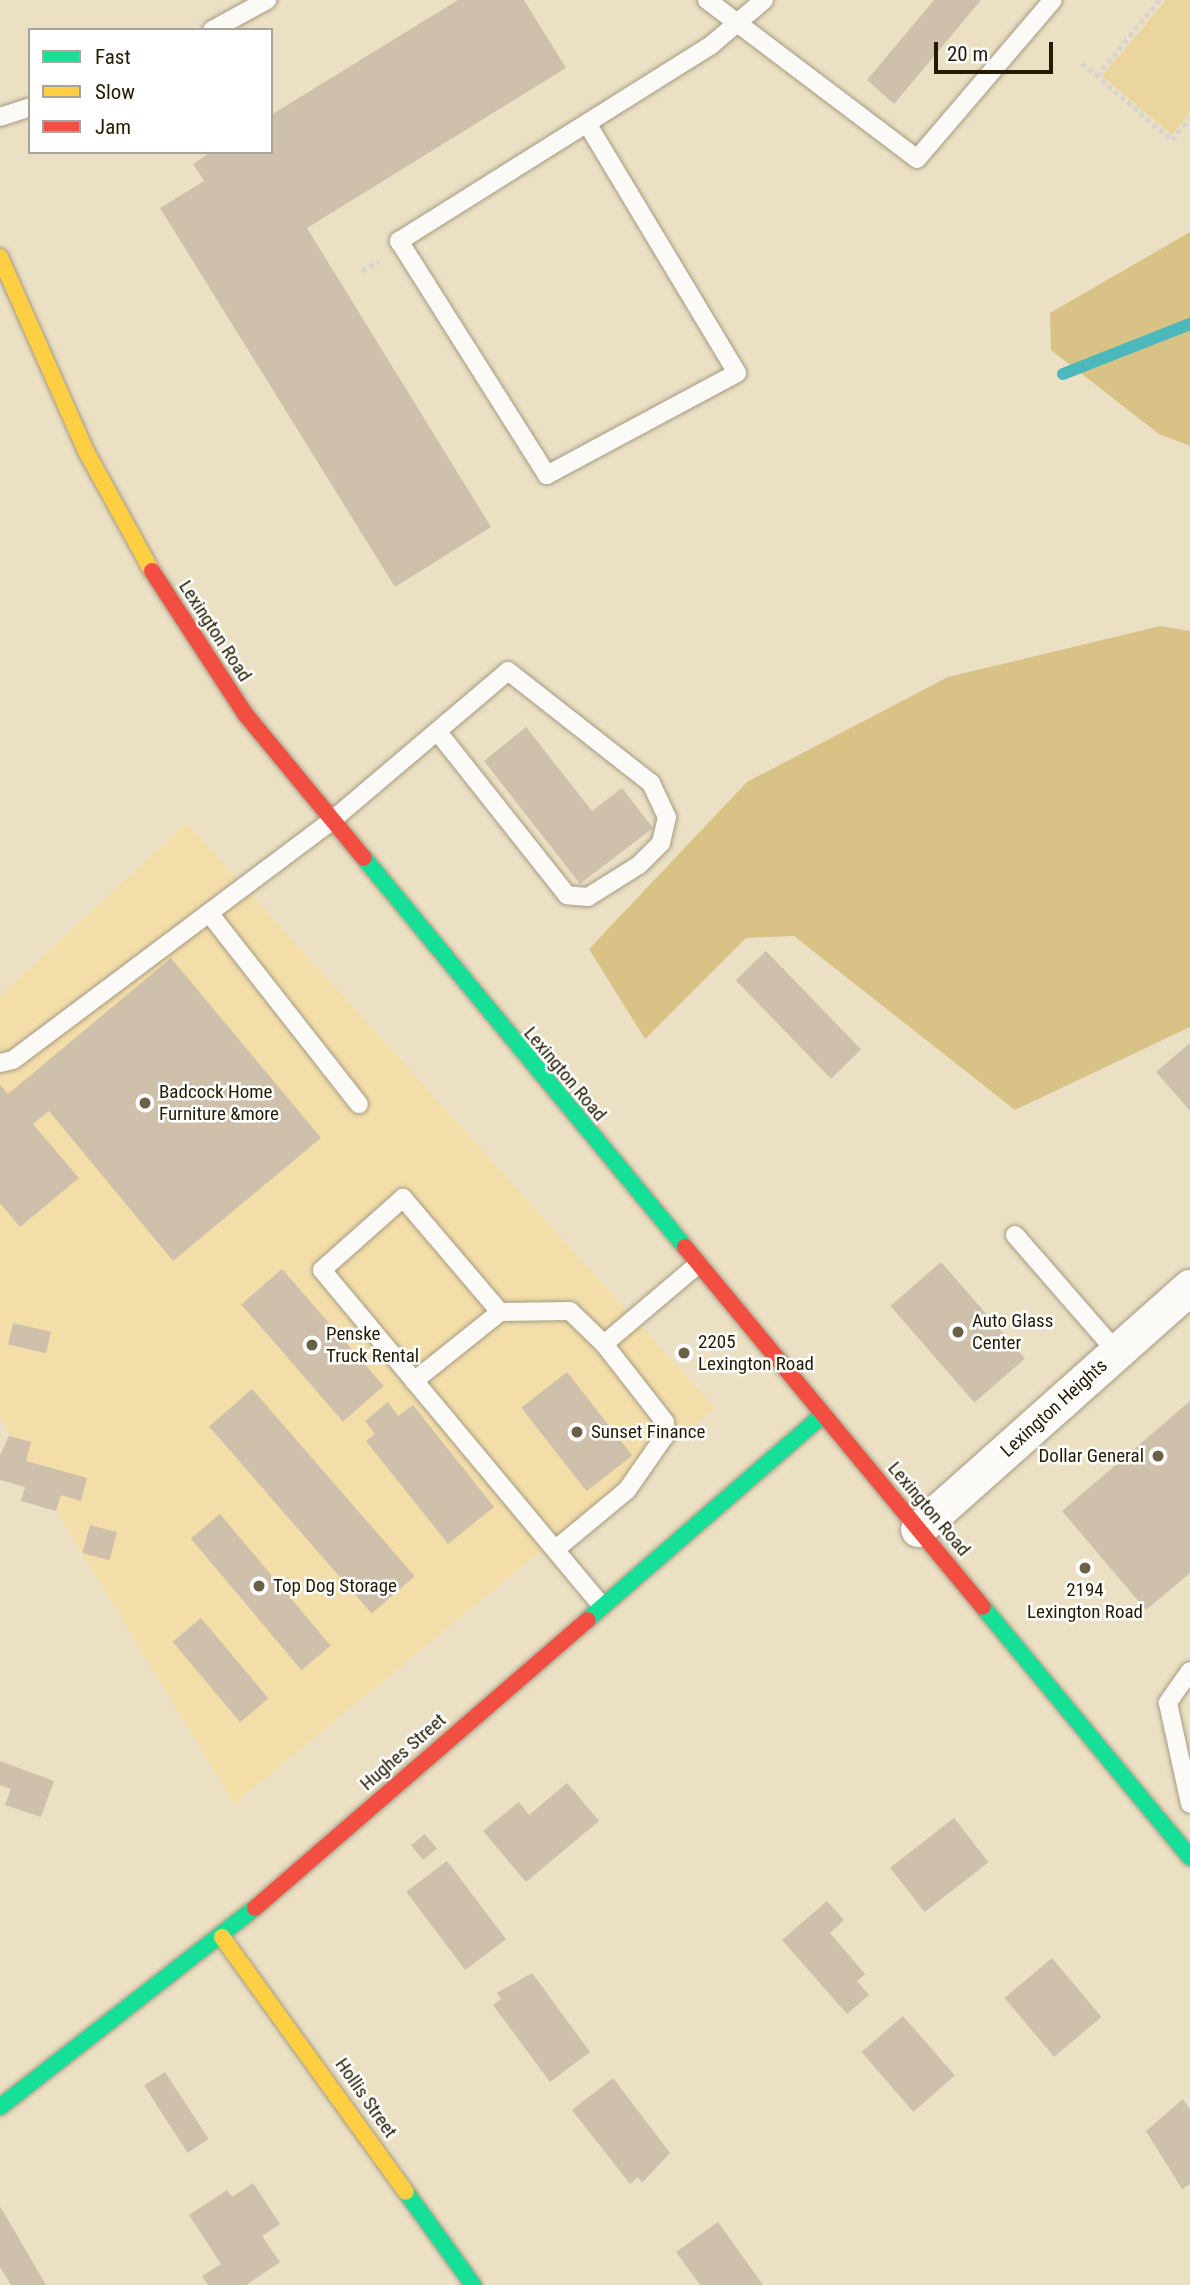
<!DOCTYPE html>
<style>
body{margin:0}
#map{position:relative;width:1190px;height:2285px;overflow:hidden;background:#ebe0c4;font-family:"Roboto Condensed",sans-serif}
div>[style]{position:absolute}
.built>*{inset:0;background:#f3deaa}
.green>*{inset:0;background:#ebd59e}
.forest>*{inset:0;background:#d9c285}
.stream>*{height:12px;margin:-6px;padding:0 6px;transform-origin:6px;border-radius:6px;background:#4bb8bc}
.building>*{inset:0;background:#cec0aa;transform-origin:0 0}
.path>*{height:4.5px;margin-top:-2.25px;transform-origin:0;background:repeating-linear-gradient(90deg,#d9d5cc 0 5px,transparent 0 8.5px)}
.roads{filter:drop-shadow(0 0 2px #a59b83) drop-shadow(0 0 2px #a59b83)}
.lane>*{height:18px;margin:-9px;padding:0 9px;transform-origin:9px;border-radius:9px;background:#fcfaf6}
.street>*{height:35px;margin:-17.5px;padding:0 17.5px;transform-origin:17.5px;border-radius:17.5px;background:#fcfaf6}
.fast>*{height:16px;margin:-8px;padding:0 8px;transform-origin:8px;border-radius:8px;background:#16e098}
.slow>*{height:16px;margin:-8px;padding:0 8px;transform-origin:8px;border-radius:8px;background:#ffcf43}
.jam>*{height:16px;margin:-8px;padding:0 8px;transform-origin:8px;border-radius:8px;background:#f24e42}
.dots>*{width:19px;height:19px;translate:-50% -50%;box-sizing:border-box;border:4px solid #fff;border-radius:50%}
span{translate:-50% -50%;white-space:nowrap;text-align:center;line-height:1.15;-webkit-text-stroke:5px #fff;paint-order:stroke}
.street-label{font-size:19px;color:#241b02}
.poi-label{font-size:19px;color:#241b02}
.left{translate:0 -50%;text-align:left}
.right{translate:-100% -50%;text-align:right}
.legend{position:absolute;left:28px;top:28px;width:245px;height:126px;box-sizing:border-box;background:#fff;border:2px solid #a7a49a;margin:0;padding:9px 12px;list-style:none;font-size:21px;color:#241b02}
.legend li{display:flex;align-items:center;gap:14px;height:35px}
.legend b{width:35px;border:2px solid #a7a49a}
.scale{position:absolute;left:934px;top:42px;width:119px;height:32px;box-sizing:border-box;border:4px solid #241b02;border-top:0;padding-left:9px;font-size:21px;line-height:24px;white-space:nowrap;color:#241b02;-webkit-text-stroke:5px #fff;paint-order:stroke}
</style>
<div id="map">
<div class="built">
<i style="clip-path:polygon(187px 823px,715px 1408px,234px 1804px,0 1418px,0 996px)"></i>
</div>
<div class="green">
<i style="clip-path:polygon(1166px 0,1190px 0,1190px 113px,1172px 135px,1102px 76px)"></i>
</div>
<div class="forest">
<i style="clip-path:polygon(1190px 232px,1190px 446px,1159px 434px,1051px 350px,1050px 313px)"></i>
<i style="clip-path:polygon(1160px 626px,1190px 631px,1190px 1027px,1015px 1110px,794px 936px,746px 938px,645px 1039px,589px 949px,747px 782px,948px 677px)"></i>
</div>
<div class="stream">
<i style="left:1063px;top:374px;width:136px;rotate:-21.5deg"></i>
</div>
<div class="building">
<i style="clip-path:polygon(458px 0,524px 0,566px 68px,307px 228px,491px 527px,395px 587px,160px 208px,204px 181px,193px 164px,211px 152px,271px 152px,271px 115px)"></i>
<i style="clip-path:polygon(934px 0,981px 0,894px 104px,867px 80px)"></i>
<i style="clip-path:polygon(526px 727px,592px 811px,622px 788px,653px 828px,580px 884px,484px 761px)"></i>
<i style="left:766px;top:951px;width:137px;height:42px;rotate:46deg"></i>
<i style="clip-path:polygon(171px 958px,321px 1138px,173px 1261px,49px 1111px,33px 1124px,79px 1178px,20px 1227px,0 1203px,0 1085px,8px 1094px)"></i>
<i style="clip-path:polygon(1190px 1043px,1190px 1111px,1156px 1072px)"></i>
<i style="left:941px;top:1262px;width:128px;height:67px;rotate:49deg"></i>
<i style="left:282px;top:1269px;width:155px;height:54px;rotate:49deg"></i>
<i style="left:13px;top:1323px;width:39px;height:22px;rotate:13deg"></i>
<i style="left:567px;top:1372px;width:106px;height:58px;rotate:52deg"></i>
<i style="left:252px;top:1389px;width:248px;height:57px;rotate:49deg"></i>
<i style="clip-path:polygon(1190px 1401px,1190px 1573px,1146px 1610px,1062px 1511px)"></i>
<i style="clip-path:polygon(388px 1402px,398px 1416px,413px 1405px,494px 1507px,448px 1544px,366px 1441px,375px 1434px,365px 1421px)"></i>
<i style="clip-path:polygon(9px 1436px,31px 1442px,26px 1461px,87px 1478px,81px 1501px,61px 1495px,56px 1511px,21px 1501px,25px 1487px,0 1480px,0 1455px)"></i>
<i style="left:220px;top:1514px;width:172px;height:38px;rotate:50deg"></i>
<i style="left:90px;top:1525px;width:28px;height:29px;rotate:15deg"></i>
<i style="left:201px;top:1618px;width:105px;height:37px;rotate:50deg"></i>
<i style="clip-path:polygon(0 1761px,54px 1781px,41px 1817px,5px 1805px,11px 1789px,0 1785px)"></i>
<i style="clip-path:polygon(567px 1783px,599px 1821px,526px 1882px,483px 1831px,519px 1802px,529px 1815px)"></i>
<i style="left:954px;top:1818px;width:56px;height:81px;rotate:52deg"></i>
<i style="left:425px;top:1834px;width:19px;height:18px;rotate:51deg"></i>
<i style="left:447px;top:1861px;width:98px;height:51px;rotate:53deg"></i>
<i style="clip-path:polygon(827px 1901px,844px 1920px,830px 1933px,865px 1974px,857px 1981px,869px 1995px,847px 2014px,782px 1940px)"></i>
<i style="left:1052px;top:1958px;width:77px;height:62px;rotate:50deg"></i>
<i style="clip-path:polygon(532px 1973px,590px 2052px,550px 2082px,493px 2005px,501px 1999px,497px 1993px)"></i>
<i style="left:903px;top:2016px;width:79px;height:55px;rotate:49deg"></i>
<i style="left:165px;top:2072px;width:80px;height:25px;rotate:57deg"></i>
<i style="clip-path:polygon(613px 2078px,670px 2153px,642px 2183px,638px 2177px,630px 2184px,572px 2110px)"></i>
<i style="clip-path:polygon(1183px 2099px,1190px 2110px,1190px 2184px,1182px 2189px,1146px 2131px)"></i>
<i style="clip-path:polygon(253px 2183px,280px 2224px,262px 2236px,280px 2262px,246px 2285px,208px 2285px,202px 2276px,221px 2264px,189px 2215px,227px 2190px,232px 2197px)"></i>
<i style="clip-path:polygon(0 2206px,46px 2285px,11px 2285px,0 2267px)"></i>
<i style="clip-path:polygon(718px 2222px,763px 2285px,700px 2285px,676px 2252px)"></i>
</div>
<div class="path">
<i style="left:1082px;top:63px;width:118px;rotate:40.5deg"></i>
<i style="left:1172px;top:140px;width:28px;rotate:-51deg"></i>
<i style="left:1097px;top:76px;width:98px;rotate:-50.8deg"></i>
<i style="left:362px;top:271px;width:20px;rotate:-30deg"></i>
</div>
<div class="roads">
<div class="lane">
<i style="left:707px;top:0;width:263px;rotate:37.1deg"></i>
<i style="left:917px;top:159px;width:209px;rotate:-49.5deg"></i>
<i style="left:212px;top:30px;width:63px;rotate:-28.6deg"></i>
<i style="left:0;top:117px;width:32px;rotate:-18deg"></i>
<i style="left:588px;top:125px;width:289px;rotate:59deg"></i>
<i style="left:737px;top:373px;width:216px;rotate:151.8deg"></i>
<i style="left:547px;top:475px;width:277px;rotate:-122.3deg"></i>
<i style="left:399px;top:241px;width:367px;rotate:-32.1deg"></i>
<i style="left:710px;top:46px;width:71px;rotate:-40.4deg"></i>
<i style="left:209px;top:913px;width:243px;rotate:51.9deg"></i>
<i style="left:0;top:1063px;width:13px;rotate:-13deg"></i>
<i style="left:13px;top:1060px;width:396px;rotate:-36.9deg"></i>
<i style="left:330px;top:822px;width:233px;rotate:-40.3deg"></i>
<i style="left:508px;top:671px;width:182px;rotate:38.1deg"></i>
<i style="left:651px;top:783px;width:38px;rotate:65deg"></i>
<i style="left:667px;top:817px;width:27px;rotate:103deg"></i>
<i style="left:661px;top:843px;width:31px;rotate:135deg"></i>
<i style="left:639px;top:865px;width:60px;rotate:147.9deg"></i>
<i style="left:588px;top:897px;width:21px;rotate:-175deg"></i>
<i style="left:567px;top:895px;width:209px;rotate:-128.4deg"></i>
<i style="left:1015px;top:1235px;width:154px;rotate:49deg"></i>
<i style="left:500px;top:1312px;width:70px;rotate:-0.8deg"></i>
<i style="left:570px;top:1311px;width:47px;rotate:44.1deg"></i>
<i style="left:604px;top:1344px;width:122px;rotate:-40.3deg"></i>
<i style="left:414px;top:1381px;width:110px;rotate:-38.7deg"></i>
<i style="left:500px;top:1312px;width:150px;rotate:-130.4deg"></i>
<i style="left:403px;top:1198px;width:108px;rotate:138.4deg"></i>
<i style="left:322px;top:1270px;width:437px;rotate:50.2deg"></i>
<i style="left:556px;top:1549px;width:92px;rotate:-39.7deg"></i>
<i style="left:627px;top:1490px;width:68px;rotate:-55.1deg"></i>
<i style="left:666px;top:1434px;width:12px;rotate:-95deg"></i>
<i style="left:665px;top:1422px;width:99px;rotate:-128deg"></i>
<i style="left:1190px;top:1671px;width:39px;rotate:125deg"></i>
<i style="left:1168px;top:1703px;width:103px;rotate:77.7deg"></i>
</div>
<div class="street">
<i style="left:918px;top:1529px;width:364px;rotate:-41.7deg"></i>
</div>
<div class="fast">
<i style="left:364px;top:858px;width:504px;rotate:50.47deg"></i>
<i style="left:983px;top:1607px;width:325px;rotate:50.4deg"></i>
<i style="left:587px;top:1620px;width:313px;rotate:-41deg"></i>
<i style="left:0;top:2107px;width:323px;rotate:-38deg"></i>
<i style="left:406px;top:2192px;width:115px;rotate:54.2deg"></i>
</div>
<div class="slow">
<i style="left:0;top:257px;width:214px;rotate:66.1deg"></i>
<i style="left:87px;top:453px;width:135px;rotate:61.2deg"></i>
<i style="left:222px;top:1937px;width:314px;rotate:54.2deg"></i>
</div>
<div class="jam">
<i style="left:152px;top:571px;width:172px;rotate:56.9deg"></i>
<i style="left:246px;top:715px;width:185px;rotate:50.5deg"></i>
<i style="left:685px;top:1247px;width:467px;rotate:50.4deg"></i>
<i style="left:255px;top:1908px;width:440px;rotate:-40.9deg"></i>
</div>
</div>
<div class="dots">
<i style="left:145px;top:1103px;background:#6a6046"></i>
<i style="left:958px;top:1332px;background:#6a6046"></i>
<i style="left:312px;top:1345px;background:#6a6046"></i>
<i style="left:684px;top:1353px;background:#6a6046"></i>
<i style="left:577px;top:1432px;background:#6a6046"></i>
<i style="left:1158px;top:1456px;background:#6a6046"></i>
<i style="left:1085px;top:1568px;background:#6a6046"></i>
<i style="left:259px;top:1586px;background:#6a6046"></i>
</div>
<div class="street-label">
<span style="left:215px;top:631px;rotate:57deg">Lexington Road</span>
<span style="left:565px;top:1074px;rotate:50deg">Lexington Road</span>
<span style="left:1054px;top:1408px;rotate:-42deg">Lexington Heights</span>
<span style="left:929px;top:1509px;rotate:50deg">Lexington Road</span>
<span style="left:403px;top:1752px;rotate:-41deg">Hughes Street</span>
<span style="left:366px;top:2098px;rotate:55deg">Hollis Street</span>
</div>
<div class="poi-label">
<span class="left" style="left:159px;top:1103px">Badcock Home<br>Furniture &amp;more</span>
<span class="left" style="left:972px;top:1332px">Auto Glass<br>Center</span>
<span class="left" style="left:326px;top:1345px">Penske<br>Truck Rental</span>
<span class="left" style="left:698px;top:1353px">2205<br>Lexington Road</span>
<span class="left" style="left:591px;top:1432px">Sunset Finance</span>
<span class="right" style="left:1144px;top:1456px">Dollar General</span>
<span class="left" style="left:273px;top:1586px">Top Dog Storage</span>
<span style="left:1085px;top:1601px">2194<br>Lexington Road</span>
</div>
<ul class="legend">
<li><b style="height:9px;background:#16e098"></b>Fast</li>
<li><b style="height:9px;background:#ffcf43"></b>Slow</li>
<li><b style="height:9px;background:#f24e42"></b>Jam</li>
</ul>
<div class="scale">20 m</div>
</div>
